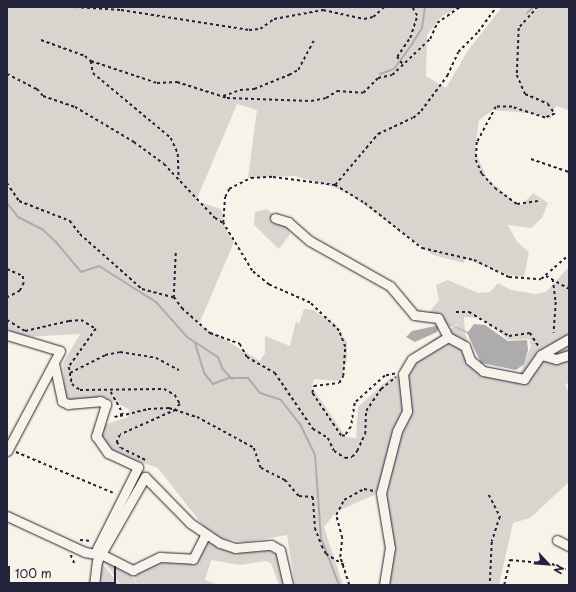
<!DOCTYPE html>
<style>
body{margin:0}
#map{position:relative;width:576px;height:592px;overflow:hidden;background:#f7f3e8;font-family:"Playpen Sans",sans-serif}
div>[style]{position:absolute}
.green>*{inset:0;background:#d8d5cf}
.water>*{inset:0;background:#aeabad}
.stream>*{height:2px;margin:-1px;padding:0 1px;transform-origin:1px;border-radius:1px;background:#aeabad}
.path>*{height:1.5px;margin-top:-0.75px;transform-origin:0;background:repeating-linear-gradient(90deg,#22223b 0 3px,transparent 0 6px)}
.roads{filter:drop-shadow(0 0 1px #22223b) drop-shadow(0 0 1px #22223b)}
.minor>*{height:9px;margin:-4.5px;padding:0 4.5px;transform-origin:4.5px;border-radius:4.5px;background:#f7f3e8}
span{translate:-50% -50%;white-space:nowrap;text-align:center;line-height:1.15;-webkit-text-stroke:3px #f7f3e8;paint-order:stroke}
.frame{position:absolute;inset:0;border:8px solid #22223b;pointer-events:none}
.north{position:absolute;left:528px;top:544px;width:40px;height:40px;-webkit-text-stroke:3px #f7f3e8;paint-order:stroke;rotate:116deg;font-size:11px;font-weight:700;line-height:16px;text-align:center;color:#22223b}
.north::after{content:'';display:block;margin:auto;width:14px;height:18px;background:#22223b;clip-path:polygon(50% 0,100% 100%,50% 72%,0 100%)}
.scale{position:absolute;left:8px;top:566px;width:108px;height:18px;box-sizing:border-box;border:2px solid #22223b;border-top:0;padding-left:5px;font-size:12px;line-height:14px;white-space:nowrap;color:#22223b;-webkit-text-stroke:3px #f7f3e8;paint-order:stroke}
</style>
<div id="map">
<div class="green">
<i style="clip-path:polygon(evenodd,7px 7px,461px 7px,442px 16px,427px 35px,426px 76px,446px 88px,467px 52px,502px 7px,569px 7px,569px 110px,556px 106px,550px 119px,528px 113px,493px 110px,479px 120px,475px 151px,487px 178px,513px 201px,522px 205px,533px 193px,548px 203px,542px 218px,531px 228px,508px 225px,517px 242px,529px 252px,524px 277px,508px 275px,465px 259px,464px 263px,433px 255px,349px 194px,333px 187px,295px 176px,248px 178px,257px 110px,237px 104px,196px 201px,221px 209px,226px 230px,234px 242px,199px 324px,260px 361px,265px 353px,265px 336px,290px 346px,296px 321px,299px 324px,304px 309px,313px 310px,335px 324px,347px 342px,347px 360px,340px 381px,314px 379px,312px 387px,346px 437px,356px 438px,358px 407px,390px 378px,402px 374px,431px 341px,460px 323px,442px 330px,429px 313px,439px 300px,436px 285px,448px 280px,478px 293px,490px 292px,498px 283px,511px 290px,535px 294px,546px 292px,569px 267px,569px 382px,565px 385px,569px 393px,569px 482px,530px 518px,513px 523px,499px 585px,384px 585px,390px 533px,383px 491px,336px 512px,324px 527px,343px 585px,295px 585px,287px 535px,246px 542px,222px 539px,208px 532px,158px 468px,118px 454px,107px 447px,101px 437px,102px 429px,104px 425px,128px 417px,129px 409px,104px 397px,73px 401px,65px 395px,63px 363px,80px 334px,22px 337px,7px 329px,7px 7px,464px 317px,481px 318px,509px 340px,529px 339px,531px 346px,520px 373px,495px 374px,474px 363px,465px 333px,464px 317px)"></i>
<i style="clip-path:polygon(267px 209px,287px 227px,290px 234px,279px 249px,254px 225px,255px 212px)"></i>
<i style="clip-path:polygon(207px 541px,224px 550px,268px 549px,279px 556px,286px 585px,279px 585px,271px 563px,266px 561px,240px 565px,211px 560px,205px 580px,218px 585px,137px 585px,133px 574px,161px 560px,195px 562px)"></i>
<i style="clip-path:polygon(102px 559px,131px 574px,137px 585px,121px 585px)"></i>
<i style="clip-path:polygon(101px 562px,120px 585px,97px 585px)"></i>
</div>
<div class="water">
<i style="clip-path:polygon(445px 322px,468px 332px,474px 324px,485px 325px,508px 341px,527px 340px,528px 350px,524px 364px,516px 370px,481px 363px,467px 333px)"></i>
<i style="clip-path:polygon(440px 325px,437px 332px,415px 342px,406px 337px,412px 331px)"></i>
</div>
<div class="stream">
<i style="left:527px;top:13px;width:8px;rotate:-45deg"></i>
<i style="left:380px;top:74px;width:15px;rotate:-20deg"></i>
<i style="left:394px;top:69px;width:31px;rotate:-54deg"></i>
<i style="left:412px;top:44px;width:19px;rotate:-58deg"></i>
<i style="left:422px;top:28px;width:21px;rotate:-82deg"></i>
<i style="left:7px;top:203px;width:18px;rotate:52deg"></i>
<i style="left:18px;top:217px;width:27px;rotate:27deg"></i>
<i style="left:42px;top:229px;width:19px;rotate:43deg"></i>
<i style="left:56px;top:242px;width:39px;rotate:50deg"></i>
<i style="left:81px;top:272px;width:19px;rotate:-18deg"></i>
<i style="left:99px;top:266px;width:67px;rotate:32.3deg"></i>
<i style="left:156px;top:302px;width:47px;rotate:48.5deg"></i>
<i style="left:187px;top:337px;width:37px;rotate:33deg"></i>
<i style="left:218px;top:357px;width:12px;rotate:70deg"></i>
<i style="left:222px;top:368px;width:15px;rotate:48deg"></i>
<i style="left:195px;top:343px;width:31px;rotate:73deg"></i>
<i style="left:204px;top:373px;width:14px;rotate:51deg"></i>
<i style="left:213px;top:384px;width:17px;rotate:-21deg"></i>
<i style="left:229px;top:378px;width:19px"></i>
<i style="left:248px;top:378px;width:19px;rotate:51deg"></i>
<i style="left:260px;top:393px;width:22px;rotate:18deg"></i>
<i style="left:281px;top:400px;width:31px;rotate:52deg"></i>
<i style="left:300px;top:424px;width:34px;rotate:64deg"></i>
<i style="left:315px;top:455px;width:83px;rotate:85.9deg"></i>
<i style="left:321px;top:538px;width:50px;rotate:69deg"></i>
</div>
<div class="path">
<i style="left:75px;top:7px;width:46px;rotate:3.7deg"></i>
<i style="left:121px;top:10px;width:130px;rotate:8.9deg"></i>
<i style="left:249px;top:30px;width:11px;rotate:-5deg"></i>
<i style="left:260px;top:29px;width:17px;rotate:-36deg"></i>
<i style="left:274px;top:19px;width:50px;rotate:-10.4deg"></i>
<i style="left:323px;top:10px;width:42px;rotate:12.4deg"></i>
<i style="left:364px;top:19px;width:9px;rotate:-13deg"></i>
<i style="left:373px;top:17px;width:15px;rotate:-42deg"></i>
<i style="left:538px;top:7px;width:28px;rotate:132deg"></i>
<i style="left:519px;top:28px;width:47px;rotate:92.4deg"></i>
<i style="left:517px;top:75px;width:21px;rotate:67deg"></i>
<i style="left:525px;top:94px;width:25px;rotate:23deg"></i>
<i style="left:548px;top:104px;width:12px;rotate:55deg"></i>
<i style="left:555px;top:114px;width:11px;rotate:158deg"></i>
<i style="left:545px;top:118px;width:35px;rotate:-162deg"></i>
<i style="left:512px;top:107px;width:16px;rotate:180deg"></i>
<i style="left:496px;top:107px;width:40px;rotate:118deg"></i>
<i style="left:477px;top:142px;width:18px;rotate:93deg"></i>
<i style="left:476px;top:160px;width:15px;rotate:67deg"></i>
<i style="left:482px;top:174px;width:19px;rotate:47deg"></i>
<i style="left:495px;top:188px;width:27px;rotate:36deg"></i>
<i style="left:517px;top:204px;width:21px;rotate:-8deg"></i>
<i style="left:41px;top:40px;width:47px;rotate:20deg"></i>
<i style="left:85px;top:56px;width:8px;rotate:40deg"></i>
<i style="left:91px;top:61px;width:70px;rotate:18.4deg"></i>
<i style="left:157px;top:83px;width:20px;rotate:-3deg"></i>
<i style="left:177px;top:82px;width:52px;rotate:17.7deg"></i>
<i style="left:227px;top:98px;width:84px;rotate:2deg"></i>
<i style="left:311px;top:101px;width:15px;rotate:-11deg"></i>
<i style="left:326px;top:98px;width:13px;rotate:-32deg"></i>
<i style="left:337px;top:91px;width:26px;rotate:4deg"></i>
<i style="left:363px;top:93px;width:21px;rotate:-45deg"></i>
<i style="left:378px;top:78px;width:14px;rotate:-12deg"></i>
<i style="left:392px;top:75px;width:52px;rotate:-43.5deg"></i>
<i style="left:430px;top:39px;width:17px;rotate:-66deg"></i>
<i style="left:437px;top:23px;width:28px;rotate:-35deg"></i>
<i style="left:91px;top:61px;width:12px;rotate:81deg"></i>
<i style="left:93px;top:73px;width:102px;rotate:39.8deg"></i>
<i style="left:171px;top:138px;width:17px;rotate:66deg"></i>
<i style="left:178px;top:154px;width:25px;rotate:88deg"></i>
<i style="left:402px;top:64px;width:9px;rotate:-126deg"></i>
<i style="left:397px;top:57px;width:23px;rotate:-56deg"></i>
<i style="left:410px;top:38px;width:23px;rotate:-72deg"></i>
<i style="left:417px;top:16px;width:10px;rotate:-119deg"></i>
<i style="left:7px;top:74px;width:34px;rotate:27deg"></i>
<i style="left:37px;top:89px;width:9px;rotate:49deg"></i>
<i style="left:43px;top:96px;width:34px;rotate:19deg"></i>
<i style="left:75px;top:107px;width:69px;rotate:30.7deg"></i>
<i style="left:134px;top:142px;width:37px;rotate:36deg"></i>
<i style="left:164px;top:164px;width:74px;rotate:46.6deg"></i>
<i style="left:215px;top:218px;width:9px;rotate:32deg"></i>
<i style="left:223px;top:96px;width:18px;rotate:-19deg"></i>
<i style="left:240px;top:90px;width:14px;rotate:-4deg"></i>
<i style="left:254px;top:89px;width:38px;rotate:-22deg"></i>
<i style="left:289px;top:75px;width:10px;rotate:-29deg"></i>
<i style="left:298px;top:70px;width:34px;rotate:-62deg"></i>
<i style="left:531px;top:159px;width:40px;rotate:18.9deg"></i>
<i style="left:7px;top:183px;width:22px;rotate:56deg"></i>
<i style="left:19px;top:201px;width:55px;rotate:21.4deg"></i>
<i style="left:70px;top:221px;width:16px;rotate:52deg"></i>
<i style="left:80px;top:234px;width:83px;rotate:41.6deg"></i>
<i style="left:142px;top:289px;width:34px;rotate:15deg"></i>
<i style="left:335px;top:185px;width:67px;rotate:-49.9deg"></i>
<i style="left:378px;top:134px;width:38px;rotate:-25deg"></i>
<i style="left:413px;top:118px;width:11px;rotate:-41deg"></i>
<i style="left:421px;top:111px;width:44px;rotate:-53.4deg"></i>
<i style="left:447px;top:76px;width:26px;rotate:-65deg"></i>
<i style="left:458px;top:52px;width:28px;rotate:-45deg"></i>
<i style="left:478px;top:32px;width:31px;rotate:-54deg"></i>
<i style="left:176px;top:253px;width:44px;rotate:92.6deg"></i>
<i style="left:174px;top:297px;width:14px;rotate:54deg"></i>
<i style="left:182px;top:308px;width:38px;rotate:42deg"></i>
<i style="left:210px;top:333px;width:32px;rotate:20deg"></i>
<i style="left:240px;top:344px;width:15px;rotate:62deg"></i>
<i style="left:247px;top:357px;width:32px;rotate:30deg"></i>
<i style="left:275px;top:373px;width:68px;rotate:55.8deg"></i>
<i style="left:313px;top:429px;width:17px;rotate:31deg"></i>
<i style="left:328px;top:438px;width:14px;rotate:65deg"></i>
<i style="left:334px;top:451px;width:13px;rotate:32deg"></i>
<i style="left:345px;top:458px;width:7px;rotate:-8deg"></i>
<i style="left:352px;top:457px;width:8px;rotate:-50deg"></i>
<i style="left:357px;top:451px;width:19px;rotate:-65deg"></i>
<i style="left:365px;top:434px;width:23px;rotate:-88deg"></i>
<i style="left:366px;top:411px;width:27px;rotate:-56deg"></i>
<i style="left:381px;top:389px;width:19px;rotate:-39deg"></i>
<i style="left:7px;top:269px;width:17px;rotate:24deg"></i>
<i style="left:23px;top:276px;width:7px;rotate:82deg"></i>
<i style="left:24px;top:283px;width:9px;rotate:117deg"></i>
<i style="left:20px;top:291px;width:15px;rotate:152deg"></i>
<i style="left:546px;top:276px;width:26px;rotate:29deg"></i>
<i style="left:553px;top:279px;width:23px;rotate:83deg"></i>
<i style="left:556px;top:302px;width:31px;rotate:94deg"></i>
<i style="left:456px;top:312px;width:13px"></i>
<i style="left:469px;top:312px;width:47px;rotate:31deg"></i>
<i style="left:509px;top:336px;width:21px;rotate:-8deg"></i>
<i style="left:530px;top:333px;width:17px;rotate:57deg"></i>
<i style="left:7px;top:320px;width:21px;rotate:31deg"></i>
<i style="left:25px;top:331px;width:45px;rotate:-12.8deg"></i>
<i style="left:69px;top:321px;width:12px;rotate:-5deg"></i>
<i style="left:81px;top:320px;width:17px;rotate:31deg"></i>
<i style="left:96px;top:329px;width:47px;rotate:125.4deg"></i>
<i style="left:69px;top:367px;width:17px;rotate:80deg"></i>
<i style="left:72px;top:384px;width:10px;rotate:37deg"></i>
<i style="left:80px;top:390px;width:84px;rotate:-0.7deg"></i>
<i style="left:164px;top:389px;width:13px;rotate:29deg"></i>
<i style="left:175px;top:395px;width:10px;rotate:61deg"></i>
<i style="left:180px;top:404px;width:7px;rotate:124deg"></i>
<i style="left:176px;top:410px;width:61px;rotate:155.9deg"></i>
<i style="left:120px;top:435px;width:8px;rotate:113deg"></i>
<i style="left:117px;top:442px;width:7px;rotate:56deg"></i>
<i style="left:121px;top:448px;width:28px;rotate:26deg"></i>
<i style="left:70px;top:373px;width:39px;rotate:-27deg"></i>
<i style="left:105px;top:355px;width:15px;rotate:-11deg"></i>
<i style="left:120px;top:352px;width:36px;rotate:9deg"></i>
<i style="left:156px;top:358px;width:26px;rotate:28deg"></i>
<i style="left:395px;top:374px;width:10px;rotate:169deg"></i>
<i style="left:385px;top:376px;width:40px;rotate:138deg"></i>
<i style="left:355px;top:403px;width:24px;rotate:99deg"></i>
<i style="left:351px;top:427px;width:11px;rotate:124deg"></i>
<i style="left:345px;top:436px;width:4px;rotate:180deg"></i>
<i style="left:341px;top:436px;width:52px;rotate:-124deg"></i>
<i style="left:312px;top:393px;width:7px;rotate:-74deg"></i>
<i style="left:314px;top:386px;width:25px;rotate:-7deg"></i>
<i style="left:339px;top:383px;width:8px;rotate:-60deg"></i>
<i style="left:343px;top:376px;width:29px;rotate:-86deg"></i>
<i style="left:345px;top:347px;width:17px;rotate:-111deg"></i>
<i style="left:339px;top:331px;width:40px;rotate:-136deg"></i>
<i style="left:310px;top:303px;width:45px;rotate:-156.3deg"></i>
<i style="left:269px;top:285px;width:22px;rotate:-141deg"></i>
<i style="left:252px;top:271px;width:56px;rotate:-121.1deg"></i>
<i style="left:223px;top:223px;width:26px;rotate:-86deg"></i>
<i style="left:225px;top:197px;width:9px;rotate:-63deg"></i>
<i style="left:229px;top:189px;width:25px;rotate:-27deg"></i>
<i style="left:251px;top:178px;width:22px;rotate:-3deg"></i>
<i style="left:273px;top:177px;width:63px;rotate:7.4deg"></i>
<i style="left:335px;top:185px;width:35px;rotate:31deg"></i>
<i style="left:365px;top:203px;width:73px;rotate:38.3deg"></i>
<i style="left:422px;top:248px;width:53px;rotate:13deg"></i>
<i style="left:474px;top:260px;width:39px;rotate:26deg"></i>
<i style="left:509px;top:277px;width:32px;rotate:4deg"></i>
<i style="left:541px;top:279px;width:37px;rotate:-41deg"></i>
<i style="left:111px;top:392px;width:25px;rotate:61deg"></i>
<i style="left:123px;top:414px;width:10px;rotate:156deg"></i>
<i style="left:120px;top:416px;width:29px;rotate:-14deg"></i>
<i style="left:148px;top:409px;width:21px;rotate:-3deg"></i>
<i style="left:169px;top:408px;width:29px;rotate:18deg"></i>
<i style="left:197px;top:417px;width:65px;rotate:28.5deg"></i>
<i style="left:254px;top:448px;width:21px;rotate:71deg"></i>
<i style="left:261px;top:468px;width:27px;rotate:27deg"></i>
<i style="left:285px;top:480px;width:21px;rotate:49deg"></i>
<i style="left:299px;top:496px;width:14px;rotate:4deg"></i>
<i style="left:313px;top:497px;width:31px;rotate:86deg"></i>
<i style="left:315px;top:528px;width:19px;rotate:69deg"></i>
<i style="left:322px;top:546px;width:9px;rotate:63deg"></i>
<i style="left:326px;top:554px;width:21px;rotate:31deg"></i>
<i style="left:16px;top:452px;width:108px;rotate:22.8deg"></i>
<i style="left:489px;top:495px;width:25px;rotate:63deg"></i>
<i style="left:500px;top:517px;width:26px;rotate:108deg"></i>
<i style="left:492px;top:542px;width:43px;rotate:92.7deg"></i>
<i style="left:80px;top:540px;width:12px;rotate:5deg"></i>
<i style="left:71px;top:555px;width:11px;rotate:68deg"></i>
<i style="left:349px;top:585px;width:29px;rotate:-108deg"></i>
<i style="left:340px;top:557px;width:19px;rotate:-84deg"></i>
<i style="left:342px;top:538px;width:24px;rotate:-105deg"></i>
<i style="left:336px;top:515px;width:17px;rotate:-62deg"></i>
<i style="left:344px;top:500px;width:23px;rotate:-29deg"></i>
<i style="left:364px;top:489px;width:10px;rotate:11deg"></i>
<i style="left:504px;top:585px;width:26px;rotate:-77deg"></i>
<i style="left:510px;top:560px;width:42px;rotate:5.4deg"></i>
<i style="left:552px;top:564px;width:18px;rotate:22deg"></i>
</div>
<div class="roads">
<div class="minor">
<i style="left:275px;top:218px;width:14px;rotate:17deg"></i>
<i style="left:288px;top:222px;width:29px;rotate:41deg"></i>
<i style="left:310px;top:241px;width:92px;rotate:29.4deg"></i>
<i style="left:390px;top:286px;width:38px;rotate:50deg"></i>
<i style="left:414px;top:315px;width:24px;rotate:7deg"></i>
<i style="left:438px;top:318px;width:21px;rotate:62deg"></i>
<i style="left:7px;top:335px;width:55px;rotate:16.8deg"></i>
<i style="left:60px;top:351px;width:113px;rotate:117.9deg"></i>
<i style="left:541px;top:355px;width:16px;rotate:15deg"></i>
<i style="left:556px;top:359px;width:14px;rotate:-17deg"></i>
<i style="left:54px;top:363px;width:39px;rotate:78deg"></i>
<i style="left:62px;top:401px;width:7px;rotate:27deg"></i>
<i style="left:68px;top:404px;width:32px;rotate:-5deg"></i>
<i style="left:100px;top:401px;width:7px;rotate:27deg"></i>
<i style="left:106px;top:404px;width:34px;rotate:107deg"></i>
<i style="left:96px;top:436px;width:21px;rotate:55deg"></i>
<i style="left:108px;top:453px;width:33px;rotate:25deg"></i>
<i style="left:138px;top:467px;width:92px;rotate:116.6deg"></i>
<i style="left:7px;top:516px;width:86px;rotate:24.8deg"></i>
<i style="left:85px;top:552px;width:15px;rotate:11deg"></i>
<i style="left:557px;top:540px;width:13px;rotate:27deg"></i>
<i style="left:101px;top:554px;width:36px;rotate:27deg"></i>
<i style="left:133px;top:570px;width:30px;rotate:-26deg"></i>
<i style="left:160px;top:557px;width:33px;rotate:3deg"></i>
<i style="left:193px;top:559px;width:27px;rotate:-63deg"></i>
<i style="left:94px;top:585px;width:24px;rotate:-83deg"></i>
<i style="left:97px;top:561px;width:97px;rotate:-60.3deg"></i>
<i style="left:145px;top:477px;width:64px;rotate:45.6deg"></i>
<i style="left:190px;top:523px;width:36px;rotate:34deg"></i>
<i style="left:220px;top:543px;width:16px;rotate:18deg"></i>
<i style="left:235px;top:548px;width:36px;rotate:-5deg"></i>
<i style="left:271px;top:545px;width:10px;rotate:29deg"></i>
<i style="left:280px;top:550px;width:36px;rotate:77deg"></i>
<i style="left:384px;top:585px;width:37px;rotate:-81deg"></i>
<i style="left:390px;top:548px;width:56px;rotate:-99.3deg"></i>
<i style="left:381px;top:493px;width:64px;rotate:-75.5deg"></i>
<i style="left:397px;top:431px;width:22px;rotate:-63deg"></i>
<i style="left:407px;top:411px;width:37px;rotate:-96deg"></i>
<i style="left:403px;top:374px;width:17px;rotate:-59deg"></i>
<i style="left:412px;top:359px;width:42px;rotate:-31.4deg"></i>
<i style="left:448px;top:337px;width:19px;rotate:28deg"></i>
<i style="left:465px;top:346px;width:15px;rotate:70deg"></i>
<i style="left:470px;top:360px;width:17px;rotate:40deg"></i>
<i style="left:483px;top:371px;width:42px;rotate:11deg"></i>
<i style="left:524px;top:379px;width:29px;rotate:-55deg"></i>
<i style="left:541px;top:355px;width:32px;rotate:-30deg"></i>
</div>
</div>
<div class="frame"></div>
<div class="north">N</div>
<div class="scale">100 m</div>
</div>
